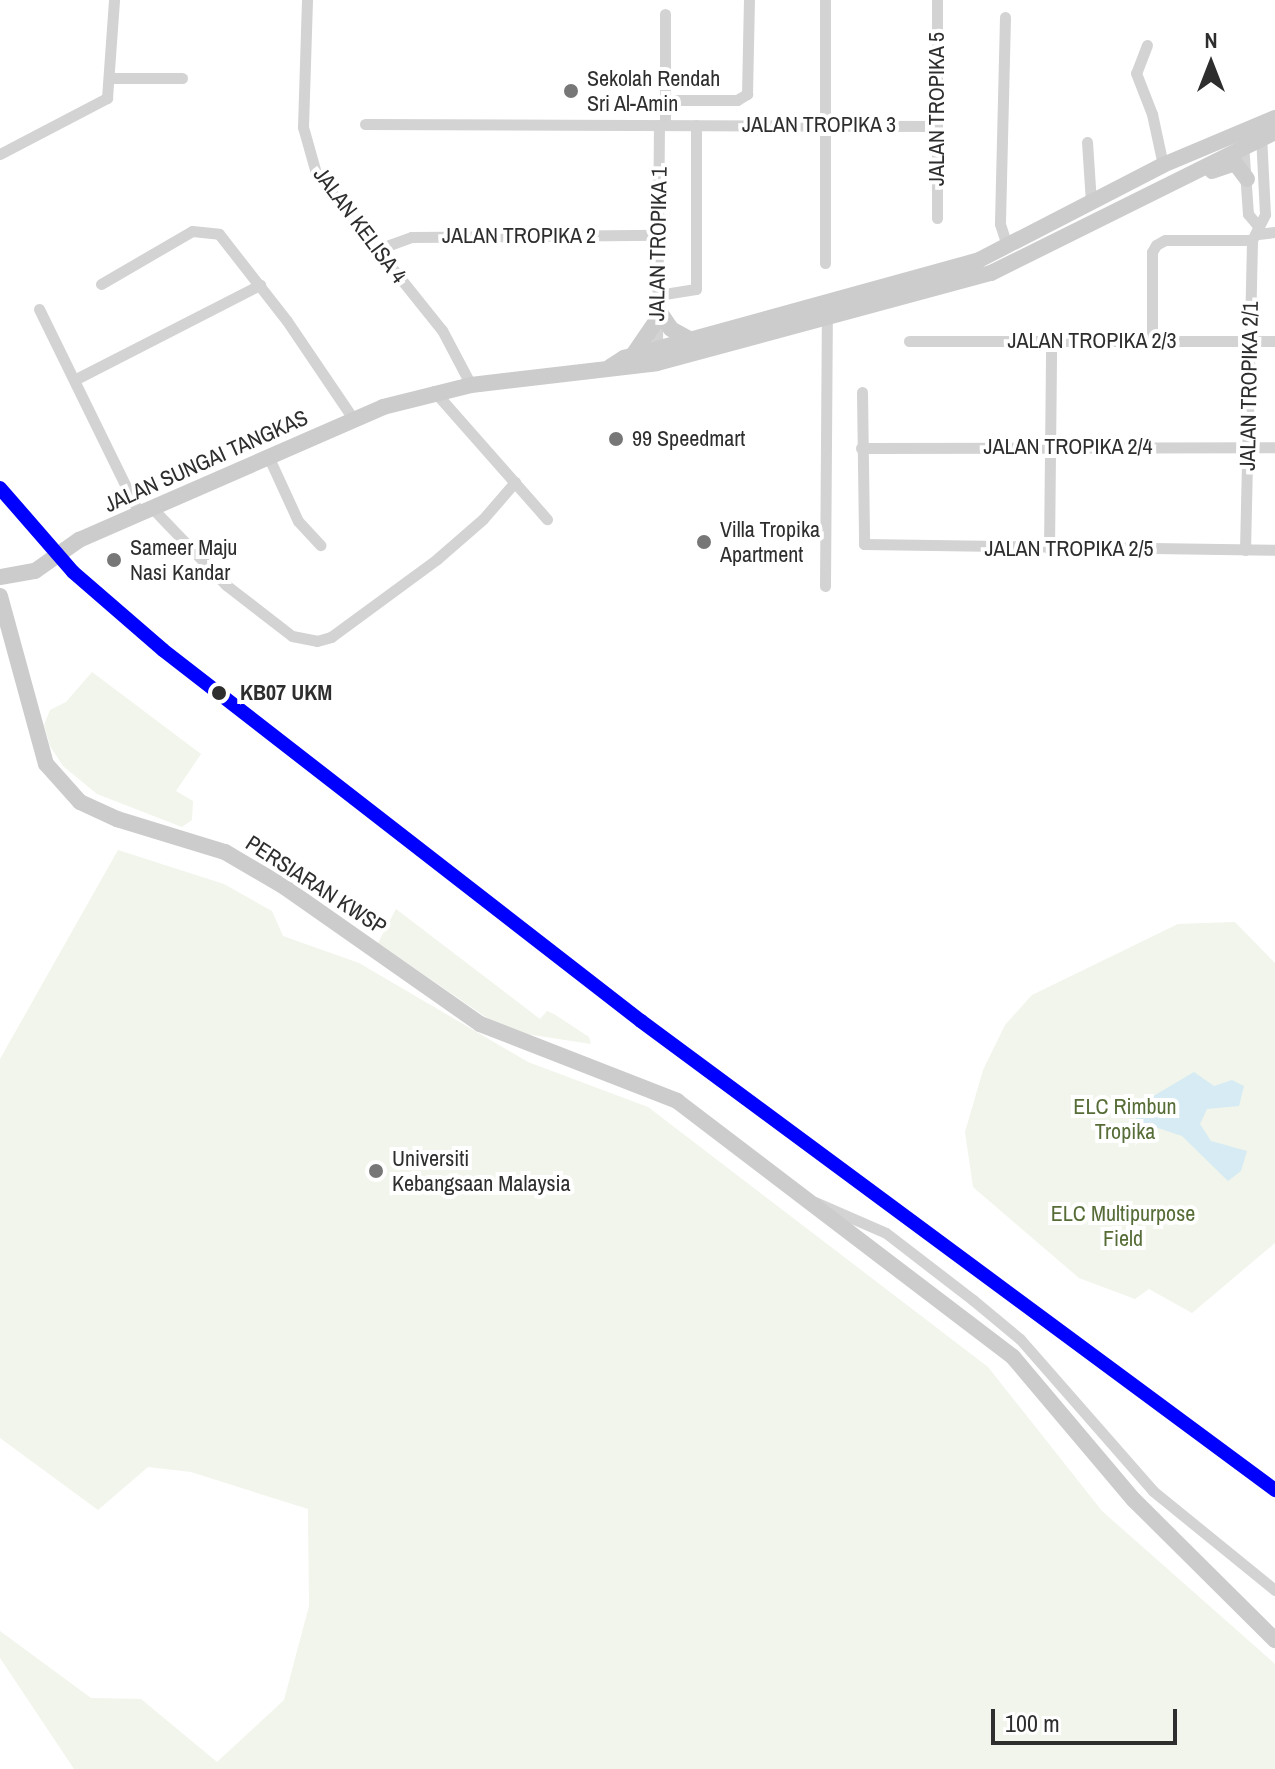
<!DOCTYPE html>
<style>
body{margin:0}
#map{position:relative;width:1275px;height:1769px;overflow:hidden;background:#fff;font-family:"Archivo Narrow",sans-serif}
div>[style]{position:absolute}
.green>*{inset:0;background:#f1f5eb}
.water>*{inset:0;background:#d6ebf3}
.street>*{height:11px;margin:-5.5px;padding:0 5.5px;transform-origin:5.5px;border-radius:5.5px;background:#d3d3d3}
.secondary>*{height:16px;margin:-8px;padding:0 8px;transform-origin:8px;border-radius:8px;background:#ccc}
.rail-1>*{height:14px;margin:-7px;padding:0 7px;transform-origin:7px;border-radius:7px;background:#00f}
.dots>*{width:22px;height:22px;translate:-50% -50%;box-sizing:border-box;border:4px solid #fff;border-radius:50%}
span{translate:-50% -50%;white-space:nowrap;text-align:center;line-height:1.15;-webkit-text-stroke:8px #fff;paint-order:stroke}
.poi-label{font-size:22px;color:#2e2e2e}
.left{translate:0 -50%;text-align:left}
.street-label{font-size:22px;color:#2e2e2e}
.stop-label{font-size:22px;color:#2e2e2e;font-weight:700}
.park-label{font-size:22px;color:#576d38}
.north{position:absolute;left:1171px;top:24px;width:80px;height:80px;-webkit-text-stroke:6px #fff;paint-order:stroke;rotate:0deg;font-size:22px;font-weight:700;line-height:32px;text-align:center;color:#2e2e2e}
.north::after{content:'';display:block;margin:auto;width:28px;height:36px;background:#2e2e2e;clip-path:polygon(50% 0,100% 100%,50% 72%,0 100%)}
.scale{position:absolute;left:991px;top:1709px;width:186px;height:36px;box-sizing:border-box;border:4px solid #2e2e2e;border-top:0;padding-left:10px;font-size:24px;line-height:28px;white-space:nowrap;color:#2e2e2e;-webkit-text-stroke:6px #fff;paint-order:stroke}
</style>
<div id="map">
<div class="green">
<i style="clip-path:polygon(92px 672px,201px 754px,176px 791px,193px 801px,192px 820px,182px 827px,97px 794px,63px 766px,50px 746px,44px 725px,50px 710px,66px 702px)"></i>
<i style="clip-path:polygon(118px 850px,224px 884px,272px 911px,283px 936px,359px 963px,528px 1062px,648px 1107px,988px 1367px,1102px 1511px,1275px 1664px,1275px 1769px,74px 1769px,0 1658px,0 1631px,91px 1698px,141px 1699px,217px 1762px,284px 1700px,309px 1606px,308px 1509px,191px 1472px,148px 1467px,98px 1510px,0 1438px,0 1059px)"></i>
<i style="clip-path:polygon(396px 909px,540px 1019px,547px 1011px,554px 1014px,589px 1037px,591px 1044px,506px 1031px,378px 943px)"></i>
<i style="clip-path:polygon(1235px 922px,1275px 963px,1275px 1243px,1192px 1313px,1149px 1289px,1135px 1299px,1079px 1278px,973px 1187px,965px 1132px,983px 1070px,1005px 1025px,1032px 995px,1178px 924px)"></i>
</div>
<div class="water">
<i style="clip-path:polygon(1194px 1072px,1214px 1086px,1232px 1080px,1244px 1086px,1239px 1106px,1207px 1109px,1200px 1124px,1211px 1141px,1247px 1151px,1241px 1171px,1228px 1181px,1182px 1136px,1140px 1122px,1127px 1111px,1130px 1099px,1150px 1098px)"></i>
</div>
<div class="street">
<i style="left:307px;top:0;width:127px;rotate:91.8deg"></i>
<i style="left:303px;top:127px;width:48px;rotate:74.2deg"></i>
<i style="left:316px;top:173px;width:201px;rotate:51.3deg"></i>
<i style="left:442px;top:330px;width:62px;rotate:62.2deg"></i>
<i style="left:825px;top:0;width:263px;rotate:90deg"></i>
<i style="left:665px;top:14px;width:111px;rotate:90deg"></i>
<i style="left:1005px;top:17px;width:207px;rotate:91.4deg"></i>
<i style="left:1000px;top:224px;width:23px;rotate:72deg"></i>
<i style="left:1147px;top:45px;width:30px;rotate:111deg"></i>
<i style="left:1136px;top:73px;width:44px;rotate:68.7deg"></i>
<i style="left:1152px;top:114px;width:52px;rotate:77.8deg"></i>
<i style="left:112px;top:78px;width:70px"></i>
<i style="left:665px;top:100px;width:72px"></i>
<i style="left:737px;top:100px;width:12px;rotate:-31deg"></i>
<i style="left:747px;top:94px;width:94px;rotate:-88.8deg"></i>
<i style="left:365px;top:124px;width:572px;rotate:0.2deg"></i>
<i style="left:1087px;top:142px;width:60px;rotate:86.2deg"></i>
<i style="left:1243px;top:143px;width:71px;rotate:86deg"></i>
<i style="left:1248px;top:214px;width:16px;rotate:50deg"></i>
<i style="left:0;top:154px;width:121px;rotate:-27.6deg"></i>
<i style="left:107px;top:98px;width:98px;rotate:-85.9deg"></i>
<i style="left:937px;top:218px;width:218px;rotate:-90deg"></i>
<i style="left:1258px;top:234px;width:17px;rotate:-7deg"></i>
<i style="left:381px;top:248px;width:32px;rotate:-20deg"></i>
<i style="left:411px;top:237px;width:248px;rotate:-0.5deg"></i>
<i style="left:101px;top:284px;width:105px;rotate:-30.2deg"></i>
<i style="left:192px;top:231px;width:27px;rotate:6deg"></i>
<i style="left:219px;top:234px;width:110px;rotate:52deg"></i>
<i style="left:287px;top:321px;width:120px;rotate:55.9deg"></i>
<i style="left:658px;top:295px;width:38px;rotate:-9deg"></i>
<i style="left:696px;top:289px;width:164px;rotate:-90deg"></i>
<i style="left:39px;top:309px;width:229px;rotate:63.9deg"></i>
<i style="left:1152px;top:340px;width:88px;rotate:-90deg"></i>
<i style="left:1152px;top:252px;width:8px;rotate:-60deg"></i>
<i style="left:1156px;top:245px;width:10px;rotate:-29deg"></i>
<i style="left:1165px;top:240px;width:87px"></i>
<i style="left:909px;top:341px;width:366px"></i>
<i style="left:657px;top:352px;width:227px;rotate:-89.5deg"></i>
<i style="left:76px;top:379px;width:207px;rotate:-27.1deg"></i>
<i style="left:434px;top:391px;width:171px;rotate:48.6deg"></i>
<i style="left:862px;top:392px;width:152px;rotate:89.2deg"></i>
<i style="left:864px;top:544px;width:411px;rotate:0.8deg"></i>
<i style="left:861px;top:448px;width:414px;rotate:-0.1deg"></i>
<i style="left:269px;top:458px;width:69px;rotate:65.3deg"></i>
<i style="left:298px;top:521px;width:33px;rotate:47deg"></i>
<i style="left:154px;top:510px;width:104px;rotate:46.2deg"></i>
<i style="left:226px;top:585px;width:83px;rotate:37.7deg"></i>
<i style="left:292px;top:636px;width:25px;rotate:11deg"></i>
<i style="left:317px;top:641px;width:15px;rotate:-16deg"></i>
<i style="left:331px;top:637px;width:132px;rotate:-36.3deg"></i>
<i style="left:437px;top:559px;width:61px;rotate:-41deg"></i>
<i style="left:483px;top:519px;width:49px;rotate:-49.1deg"></i>
<i style="left:1049px;top:549px;width:208px;rotate:-89.4deg"></i>
<i style="left:1245px;top:550px;width:310px;rotate:-88.7deg"></i>
<i style="left:1252px;top:240px;width:29px;rotate:-63deg"></i>
<i style="left:1265px;top:214px;width:79px;rotate:-92.9deg"></i>
<i style="left:825px;top:586px;width:276px;rotate:-89.6deg"></i>
<i style="left:815px;top:1202px;width:77px;rotate:23.6deg"></i>
<i style="left:886px;top:1233px;width:110px;rotate:37.6deg"></i>
<i style="left:973px;top:1300px;width:61px;rotate:39.7deg"></i>
<i style="left:1020px;top:1339px;width:202px;rotate:48.8deg"></i>
<i style="left:1153px;top:1491px;width:157px;rotate:39.1deg"></i>
</div>
<div class="secondary">
<i style="left:1212px;top:171px;width:24px;rotate:-19deg"></i>
<i style="left:1235px;top:163px;width:20px;rotate:53deg"></i>
<i style="left:657px;top:308px;width:25px;rotate:56deg"></i>
<i style="left:671px;top:329px;width:25px;rotate:29deg"></i>
<i style="left:633px;top:355px;width:42px;rotate:-55.6deg"></i>
<i style="left:610px;top:367px;width:17px;rotate:-33deg"></i>
<i style="left:624px;top:358px;width:368px;rotate:-15.4deg"></i>
<i style="left:979px;top:260px;width:207px;rotate:-27.3deg"></i>
<i style="left:1163px;top:165px;width:121px;rotate:-22.8deg"></i>
<i style="left:0;top:577px;width:36px;rotate:-10deg"></i>
<i style="left:35px;top:571px;width:54px;rotate:-35.2deg"></i>
<i style="left:79px;top:540px;width:332px;rotate:-23.6deg"></i>
<i style="left:383px;top:407px;width:91px;rotate:-14deg"></i>
<i style="left:471px;top:385px;width:187px;rotate:-6.7deg"></i>
<i style="left:657px;top:363px;width:346px;rotate:-15.1deg"></i>
<i style="left:991px;top:273px;width:317px;rotate:-26.4deg"></i>
<i style="left:0;top:596px;width:174px;rotate:74.7deg"></i>
<i style="left:46px;top:764px;width:51px;rotate:48.2deg"></i>
<i style="left:80px;top:802px;width:41px;rotate:24.7deg"></i>
<i style="left:117px;top:819px;width:113px;rotate:17deg"></i>
<i style="left:225px;top:852px;width:67px;rotate:30.4deg"></i>
<i style="left:283px;top:886px;width:241px;rotate:35deg"></i>
<i style="left:480px;top:1024px;width:212px;rotate:21.3deg"></i>
<i style="left:677px;top:1101px;width:422px;rotate:37.3deg"></i>
<i style="left:1013px;top:1357px;width:187px;rotate:49.8deg"></i>
<i style="left:1134px;top:1500px;width:199px;rotate:44.8deg"></i>
</div>
<div class="rail-1">
<i style="left:0;top:488px;width:111px;rotate:49deg"></i>
<i style="left:73px;top:572px;width:119px;rotate:40.9deg"></i>
<i style="left:163px;top:650px;width:605px;rotate:37.82deg"></i>
<i style="left:641px;top:1021px;width:789px;rotate:36.49deg"></i>
</div>
<div class="dots">
<i style="left:571px;top:91px;background:#777"></i>
<i style="left:616px;top:439px;background:#777"></i>
<i style="left:704px;top:542px;background:#777"></i>
<i style="left:114px;top:560px;background:#777"></i>
<i style="left:219px;top:693px;background:#2e2e2e"></i>
<i style="left:376px;top:1171px;background:#777"></i>
</div>
<div class="poi-label">
<span class="left" style="left:587px;top:91px">Sekolah Rendah<br>Sri Al-Amin</span>
<span class="left" style="left:632px;top:439px">99 Speedmart</span>
<span class="left" style="left:720px;top:542px">Villa Tropika<br>Apartment</span>
<span class="left" style="left:130px;top:560px">Sameer Maju<br>Nasi Kandar</span>
<span class="left" style="left:392px;top:1171px">Universiti<br>Kebangsaan Malaysia</span>
</div>
<div class="street-label">
<span style="left:937px;top:109px;rotate:-90deg">JALAN TROPIKA 5</span>
<span style="left:819px;top:125px">JALAN TROPIKA 3</span>
<span style="left:360px;top:225px;rotate:53deg">JALAN KELISA 4</span>
<span style="left:519px;top:236px">JALAN TROPIKA 2</span>
<span style="left:658px;top:244px;rotate:-89deg">JALAN TROPIKA 1</span>
<span style="left:1092px;top:341px">JALAN TROPIKA 2/3</span>
<span style="left:1249px;top:386px;rotate:-89deg">JALAN TROPIKA 2/1</span>
<span style="left:1068px;top:447px">JALAN TROPIKA 2/4</span>
<span style="left:206px;top:461px;rotate:-24deg">JALAN SUNGAI TANGKAS</span>
<span style="left:1069px;top:549px">JALAN TROPIKA 2/5</span>
<span style="left:316px;top:885px;rotate:33deg">PERSIARAN KWSP</span>
</div>
<div class="stop-label">
<span class="left" style="left:240px;top:693px">KB07 UKM</span>
</div>
<div class="park-label">
<span style="left:1125px;top:1119px">ELC Rimbun<br>Tropika</span>
<span style="left:1123px;top:1226px">ELC Multipurpose<br>Field</span>
</div>
<div class="north">N</div>
<div class="scale">100 m</div>
</div>
